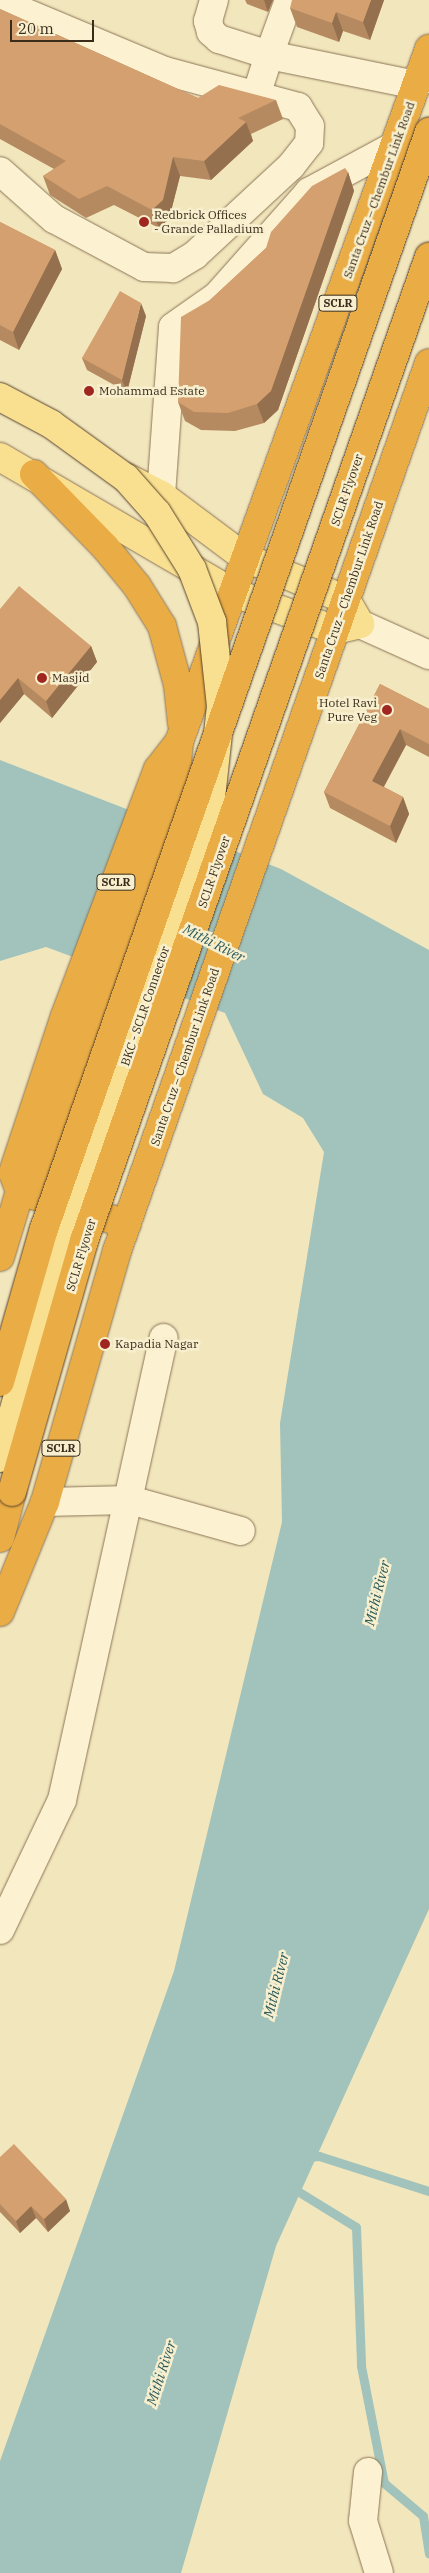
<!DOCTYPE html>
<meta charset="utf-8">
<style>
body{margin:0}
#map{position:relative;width:429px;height:2573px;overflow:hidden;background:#f2e6bd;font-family:"IBM Plex Serif",serif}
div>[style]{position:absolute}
.water>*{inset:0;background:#a1c3bb}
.stream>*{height:9px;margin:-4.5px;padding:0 4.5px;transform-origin:4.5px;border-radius:4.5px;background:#a1c3bb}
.roads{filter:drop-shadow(0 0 1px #8b7555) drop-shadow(0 0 1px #8b7555)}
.minor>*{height:28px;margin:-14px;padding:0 14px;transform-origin:14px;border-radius:14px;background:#fcf2d1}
.major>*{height:28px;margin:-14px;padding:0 14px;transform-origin:14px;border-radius:14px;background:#f9e091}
.highway>*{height:28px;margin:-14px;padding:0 14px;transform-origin:14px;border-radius:14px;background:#eaac45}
.bridges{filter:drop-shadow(0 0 1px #58432a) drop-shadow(0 0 1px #58432a)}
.major-bridge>*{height:28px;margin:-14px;padding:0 14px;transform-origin:14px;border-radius:14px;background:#f9e091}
.highway-bridge>*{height:28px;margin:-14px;padding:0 14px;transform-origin:14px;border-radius:14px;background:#eaac45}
.wall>*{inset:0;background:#b68a60}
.shaded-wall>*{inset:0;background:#94704e}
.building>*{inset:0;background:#d4a070}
.dots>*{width:14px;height:14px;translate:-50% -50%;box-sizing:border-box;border:2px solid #f8efce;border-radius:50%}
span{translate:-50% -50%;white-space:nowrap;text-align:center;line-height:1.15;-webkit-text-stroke:5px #f8efce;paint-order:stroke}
.shield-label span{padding:1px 4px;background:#f8efce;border:1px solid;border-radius:4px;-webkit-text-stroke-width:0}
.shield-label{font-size:11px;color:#392c1b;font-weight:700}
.street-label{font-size:12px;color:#392c1b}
.poi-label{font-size:12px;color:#392c1b}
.left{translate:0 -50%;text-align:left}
.right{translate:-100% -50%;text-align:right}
.water-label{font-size:14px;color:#295a5b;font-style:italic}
.scale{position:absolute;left:10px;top:20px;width:84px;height:22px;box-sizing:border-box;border:2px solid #392c1b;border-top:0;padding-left:6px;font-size:15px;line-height:18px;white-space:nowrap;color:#392c1b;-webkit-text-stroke:4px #f8efce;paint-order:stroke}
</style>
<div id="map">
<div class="water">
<i style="clip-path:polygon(0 760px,281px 869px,429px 950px,429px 1909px,276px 2246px,181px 2573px,0 2573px,0 2461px,174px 1971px,282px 1522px,280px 1423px,324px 1152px,303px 1118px,263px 1094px,225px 1013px,46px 947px,0 961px)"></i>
</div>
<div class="stream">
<i style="left:307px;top:2157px;width:12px;rotate:-5deg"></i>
<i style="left:319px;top:2156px;width:115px;rotate:17.7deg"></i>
<i style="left:291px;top:2187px;width:76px;rotate:31.6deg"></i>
<i style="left:356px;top:2227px;width:139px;rotate:87.9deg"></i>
<i style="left:361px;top:2366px;width:119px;rotate:78.9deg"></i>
<i style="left:384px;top:2483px;width:51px;rotate:40.2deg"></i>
<i style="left:423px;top:2516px;width:38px;rotate:81deg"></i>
</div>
<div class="roads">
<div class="minor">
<i style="left:214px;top:0;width:22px;rotate:106deg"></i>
<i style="left:208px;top:21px;width:11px;rotate:75deg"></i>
<i style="left:211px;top:32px;width:11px;rotate:41deg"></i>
<i style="left:219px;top:39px;width:52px;rotate:17.7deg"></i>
<i style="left:269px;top:55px;width:43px;rotate:107.6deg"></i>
<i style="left:289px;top:0;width:59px;rotate:110deg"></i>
<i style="left:269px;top:55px;width:151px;rotate:11.5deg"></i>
<i style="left:0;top:2px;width:179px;rotate:22.7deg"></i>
<i style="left:165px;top:71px;width:138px;rotate:15.1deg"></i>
<i style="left:298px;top:107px;width:22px;rotate:58deg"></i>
<i style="left:310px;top:126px;width:17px;rotate:93deg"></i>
<i style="left:309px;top:143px;width:29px;rotate:128deg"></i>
<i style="left:291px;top:166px;width:131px;rotate:137.2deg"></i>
<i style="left:195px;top:255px;width:26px;rotate:149deg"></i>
<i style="left:173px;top:268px;width:29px;rotate:-178deg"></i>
<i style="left:144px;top:267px;width:102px;rotate:-151.9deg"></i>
<i style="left:54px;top:219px;width:72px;rotate:-138.4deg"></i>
<i style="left:161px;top:495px;width:168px;rotate:-85.9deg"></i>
<i style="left:173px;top:327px;width:54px;rotate:-35.2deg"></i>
<i style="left:217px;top:296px;width:139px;rotate:-48.5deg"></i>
<i style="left:309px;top:192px;width:99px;rotate:-28.4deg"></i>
<i style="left:360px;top:624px;width:76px;rotate:24.2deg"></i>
<i style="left:45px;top:1502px;width:85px;rotate:-1.3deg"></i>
<i style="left:130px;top:1500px;width:115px;rotate:15.6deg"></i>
<i style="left:0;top:1930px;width:144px;rotate:-64.5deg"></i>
<i style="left:62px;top:1800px;width:473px;rotate:-77.6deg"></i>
<i style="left:368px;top:2472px;width:49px;rotate:95.8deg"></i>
<i style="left:363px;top:2521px;width:54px;rotate:72.9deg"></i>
</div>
<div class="major">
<i style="left:0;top:457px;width:268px;rotate:30.2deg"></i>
<i style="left:232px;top:592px;width:110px;rotate:20.3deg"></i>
<i style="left:335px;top:630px;width:26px;rotate:-13deg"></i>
<i style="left:360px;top:624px;width:28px;rotate:-120deg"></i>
<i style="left:346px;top:600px;width:111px;rotate:-157.1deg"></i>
<i style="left:244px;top:557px;width:104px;rotate:-143.2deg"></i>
<i style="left:161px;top:495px;width:39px;rotate:-153deg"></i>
</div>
<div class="highway">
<i style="left:34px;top:474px;width:102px;rotate:45.8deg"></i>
<i style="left:105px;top:547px;width:50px;rotate:50.6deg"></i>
<i style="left:137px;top:586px;width:47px;rotate:58deg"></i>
<i style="left:162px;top:626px;width:61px;rotate:74.8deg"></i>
<i style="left:178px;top:685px;width:39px;rotate:84deg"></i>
<i style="left:127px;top:1224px;width:112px;rotate:-162.9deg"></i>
<i style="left:20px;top:1191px;width:21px;rotate:-51deg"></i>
<i style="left:33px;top:1175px;width:425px;rotate:-70.3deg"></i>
<i style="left:176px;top:775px;width:33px;rotate:-85deg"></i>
<i style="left:0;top:1257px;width:69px;rotate:-73.1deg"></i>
<i style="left:20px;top:1191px;width:19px;rotate:-111deg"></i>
<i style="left:13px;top:1173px;width:165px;rotate:-71.7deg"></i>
<i style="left:65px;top:1016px;width:264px;rotate:-69.4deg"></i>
<i style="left:158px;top:769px;width:34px;rotate:-52deg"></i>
<i style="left:179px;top:742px;width:737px;rotate:-70.16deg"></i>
<i style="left:0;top:1538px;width:48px;rotate:-75.4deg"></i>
<i style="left:0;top:1612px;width:119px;rotate:-67.8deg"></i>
<i style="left:45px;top:1502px;width:261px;rotate:-74deg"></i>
<i style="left:117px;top:1251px;width:941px;rotate:-70.64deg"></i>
</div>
</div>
<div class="bridges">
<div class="major-bridge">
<i style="left:0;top:397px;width:58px;rotate:27.9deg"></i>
<i style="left:51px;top:424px;width:92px;rotate:35.8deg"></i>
<i style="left:126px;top:478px;width:47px;rotate:48.5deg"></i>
<i style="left:157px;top:513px;width:66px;rotate:58deg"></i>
<i style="left:192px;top:569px;width:57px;rotate:69.3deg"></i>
<i style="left:212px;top:622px;width:84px;rotate:83.9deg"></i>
<i style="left:221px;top:706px;width:121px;rotate:96.2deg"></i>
<i style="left:208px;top:826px;width:434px;rotate:109.4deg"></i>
<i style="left:64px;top:1235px;width:232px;rotate:106deg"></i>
</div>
<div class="highway-bridge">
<i style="left:0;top:1382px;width:159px;rotate:-74deg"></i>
<i style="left:44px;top:1229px;width:1163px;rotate:-70.66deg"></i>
<i style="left:12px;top:1492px;width:261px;rotate:-74deg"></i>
<i style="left:84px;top:1241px;width:1043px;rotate:-70.68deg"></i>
</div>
</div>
<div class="wall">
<i style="clip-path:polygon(245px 0,273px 0,268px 12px,247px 4px)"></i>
<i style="clip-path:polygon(384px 0,370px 40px,343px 31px,339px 42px,297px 27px,290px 8px)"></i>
<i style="clip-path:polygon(0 9px,198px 98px,276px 100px,283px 119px,251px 134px,253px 141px,211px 180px,180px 176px,169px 219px,159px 228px,114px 205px,86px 218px,50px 195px,43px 176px,54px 169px,0 139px)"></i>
<i style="clip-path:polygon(348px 172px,354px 191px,278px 410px,264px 423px,235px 431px,201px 430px,185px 421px,178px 402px,210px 300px)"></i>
<i style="clip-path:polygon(0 222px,55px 250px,62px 269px,19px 350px,0 340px)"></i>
<i style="clip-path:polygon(146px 316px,127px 392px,87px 370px,82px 358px)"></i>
<i style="clip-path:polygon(0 609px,91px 646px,97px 662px,52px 718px,24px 694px,0 723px)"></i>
<i style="clip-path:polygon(380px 684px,429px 709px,429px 757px,406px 745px,384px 787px,403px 797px,409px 814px,396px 843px,330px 808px,324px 792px)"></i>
<i style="clip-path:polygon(0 2157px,70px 2211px,48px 2232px,36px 2218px,20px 2233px,0 2212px)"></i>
</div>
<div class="shaded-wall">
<i style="clip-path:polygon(264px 0,273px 0,268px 12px)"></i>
<i style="clip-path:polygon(371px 0,384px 0,370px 40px,363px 22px)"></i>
<i style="clip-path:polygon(336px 12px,343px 31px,339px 42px,332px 23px)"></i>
<i style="clip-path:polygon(246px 122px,253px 141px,211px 180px,204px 161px)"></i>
<i style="clip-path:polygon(173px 157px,180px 176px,169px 219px,159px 228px,152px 210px)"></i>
<i style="clip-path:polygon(348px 172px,354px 191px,278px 410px,264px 423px,257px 404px)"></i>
<i style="clip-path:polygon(55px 250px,62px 269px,19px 350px,13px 332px)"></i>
<i style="clip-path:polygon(141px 303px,146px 316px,127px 392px,122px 380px)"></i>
<i style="clip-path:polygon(91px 646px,97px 662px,52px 718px,46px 701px)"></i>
<i style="clip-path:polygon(18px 678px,24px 694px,0 723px,0 700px)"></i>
<i style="clip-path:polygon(400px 729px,406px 745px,378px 797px,372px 781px)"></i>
<i style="clip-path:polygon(403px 797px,409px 814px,396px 843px,390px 826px)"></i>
<i style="clip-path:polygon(66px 2199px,70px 2211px,48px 2232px,44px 2219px)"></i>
<i style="clip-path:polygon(31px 2206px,36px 2218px,20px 2233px,16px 2221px)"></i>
</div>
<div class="building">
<i style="clip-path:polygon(292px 0,371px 0,363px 22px,336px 12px,332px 23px,290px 8px)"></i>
<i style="clip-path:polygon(0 9px,198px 98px,219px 85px,276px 100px,238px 118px,246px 122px,204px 161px,173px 157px,163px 200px,152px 210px,107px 186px,79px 199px,43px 176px,66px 161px,0 124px)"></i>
<i style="clip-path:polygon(345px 168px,348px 172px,271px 391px,257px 404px,228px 413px,194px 412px,178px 402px,181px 317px,210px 300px,266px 248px,271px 232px,312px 186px)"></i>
<i style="clip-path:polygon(0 222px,55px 250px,13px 332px,0 325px)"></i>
<i style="clip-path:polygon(120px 291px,141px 303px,122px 380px,82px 358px)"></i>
<i style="clip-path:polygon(19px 586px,91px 646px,46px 701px,18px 678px,0 700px,0 609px)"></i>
<i style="clip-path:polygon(380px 684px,429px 709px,429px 744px,400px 729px,372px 781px,403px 797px,390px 826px,324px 792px)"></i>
<i style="clip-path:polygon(14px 2144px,66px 2199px,44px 2219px,31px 2206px,16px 2221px,0 2204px,0 2157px)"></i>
</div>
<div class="dots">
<i style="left:144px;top:222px;background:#a0271f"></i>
<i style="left:89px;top:391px;background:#a0271f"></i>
<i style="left:42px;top:678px;background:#a0271f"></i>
<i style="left:387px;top:710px;background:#a0271f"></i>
<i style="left:105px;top:1344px;background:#a0271f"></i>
</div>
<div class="shield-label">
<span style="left:338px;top:303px">SCLR</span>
<span style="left:116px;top:882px">SCLR</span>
<span style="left:61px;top:1448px">SCLR</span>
</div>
<div class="street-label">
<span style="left:379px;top:190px;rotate:-70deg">Santa Cruz – Chembur Link Road</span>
<span style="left:347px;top:490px;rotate:-71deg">SCLR Flyover</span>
<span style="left:349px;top:590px;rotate:-71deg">Santa Cruz – Chembur Link Road</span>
<span style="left:214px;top:872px;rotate:-71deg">SCLR Flyover</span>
<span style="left:145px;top:1006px;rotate:-71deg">BKC - SCLR Connector</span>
<span style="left:185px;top:1057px;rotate:-71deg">Santa Cruz – Chembur Link Road</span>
<span style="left:81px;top:1255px;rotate:-73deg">SCLR Flyover</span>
</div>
<div class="poi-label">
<span class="left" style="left:154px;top:222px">Redbrick Offices<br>- Grande Palladium</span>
<span class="left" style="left:99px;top:391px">Mohammad Estate</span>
<span class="left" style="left:52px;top:678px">Masjid</span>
<span class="right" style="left:377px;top:710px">Hotel Ravi<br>Pure Veg</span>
<span class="left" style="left:115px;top:1344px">Kapadia Nagar</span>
</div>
<div class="water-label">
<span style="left:214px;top:943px;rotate:27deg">Mithi River</span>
<span style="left:377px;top:1593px;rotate:-76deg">Mithi River</span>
<span style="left:276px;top:1985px;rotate:-76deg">Mithi River</span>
<span style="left:161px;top:2373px;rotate:-72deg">Mithi River</span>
</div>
<div class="scale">20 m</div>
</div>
